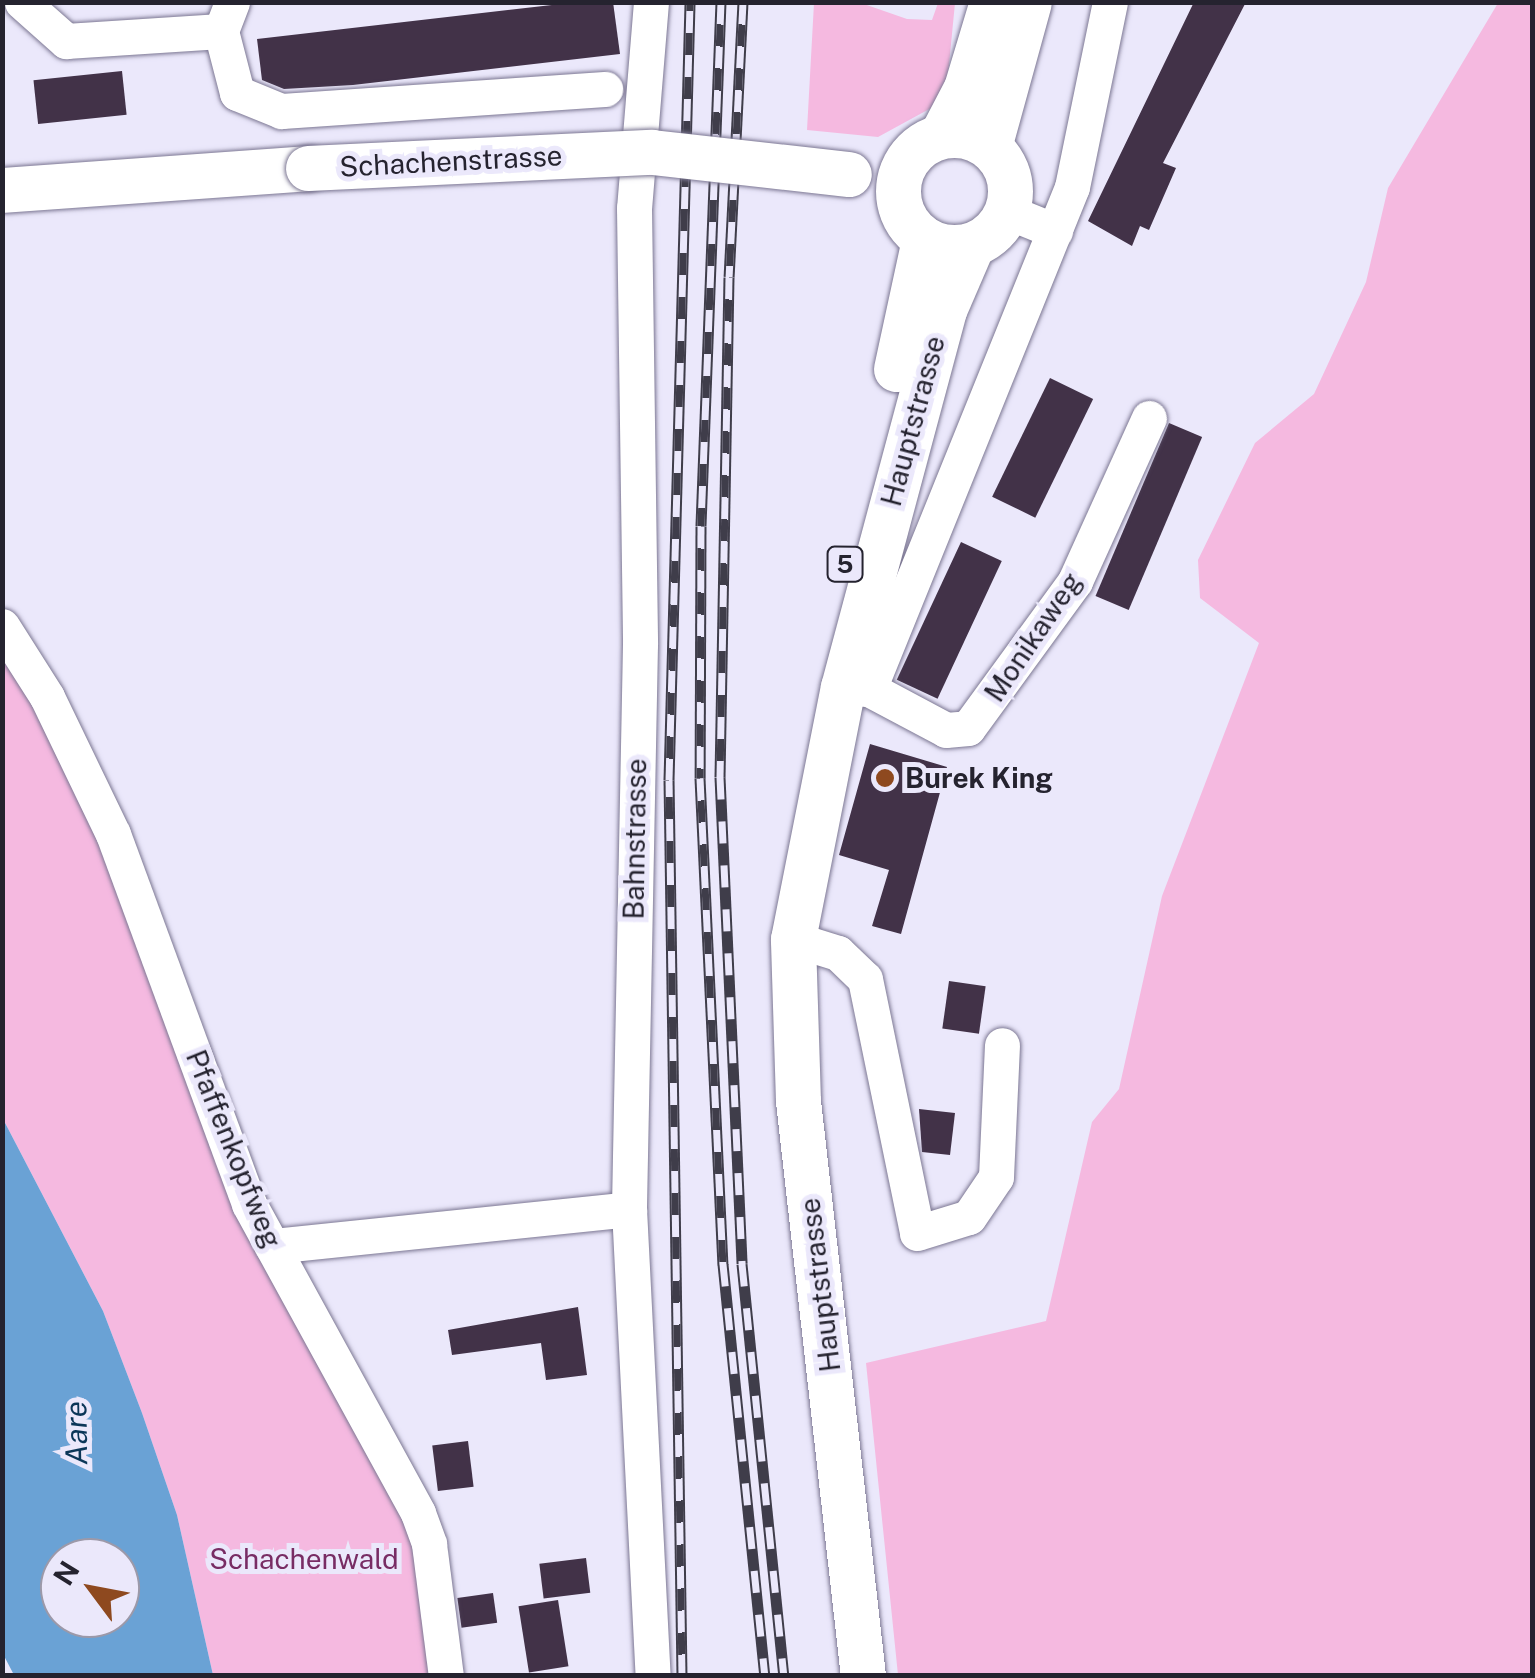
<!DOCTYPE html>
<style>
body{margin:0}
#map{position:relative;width:1535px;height:1678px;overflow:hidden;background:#ebe8fb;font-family:"Public Sans",sans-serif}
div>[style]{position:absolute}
.green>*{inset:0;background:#f5b9e0}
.water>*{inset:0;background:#6aa2d5}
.building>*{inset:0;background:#423248;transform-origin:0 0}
.roads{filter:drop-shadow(0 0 2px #7c7793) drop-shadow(0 0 2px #7c7793)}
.minor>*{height:35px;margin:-17.5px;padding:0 17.5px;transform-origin:17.5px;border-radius:17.5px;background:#fff}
.major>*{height:45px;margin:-22.5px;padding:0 22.5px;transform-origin:22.5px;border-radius:22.5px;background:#fff}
.major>.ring{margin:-22.5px;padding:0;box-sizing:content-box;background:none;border:45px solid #fff;border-radius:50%}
.rail>*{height:11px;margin-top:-5.5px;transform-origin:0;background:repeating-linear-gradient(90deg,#ebe8fb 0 22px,#3f3d4a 0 44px);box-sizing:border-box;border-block:2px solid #3f3d4a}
.bridges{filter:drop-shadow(0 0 2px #7c7793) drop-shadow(0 0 2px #7c7793)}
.major-bridge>*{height:45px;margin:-22.5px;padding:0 22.5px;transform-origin:22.5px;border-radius:22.5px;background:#fff}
.dots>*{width:28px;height:28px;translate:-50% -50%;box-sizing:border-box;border:5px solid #ebe8fb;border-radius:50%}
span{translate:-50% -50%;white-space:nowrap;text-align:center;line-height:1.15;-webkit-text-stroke:10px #ebe8fb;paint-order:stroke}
.shield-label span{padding:2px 8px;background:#ebe8fb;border:2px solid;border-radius:8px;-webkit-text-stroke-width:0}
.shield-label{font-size:25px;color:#25232f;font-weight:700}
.street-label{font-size:28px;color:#25232f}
.poi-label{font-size:28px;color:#25232f;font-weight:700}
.left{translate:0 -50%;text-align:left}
.park-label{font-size:28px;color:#782c64}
.water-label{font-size:30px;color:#0b3658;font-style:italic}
.frame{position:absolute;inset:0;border:5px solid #25232f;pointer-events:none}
.north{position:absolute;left:40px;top:1538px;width:100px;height:100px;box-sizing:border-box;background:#ebe8fb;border:2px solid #9c99a9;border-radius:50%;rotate:302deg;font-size:28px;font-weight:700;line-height:40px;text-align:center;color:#25232f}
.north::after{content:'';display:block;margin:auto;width:35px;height:45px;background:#8e491f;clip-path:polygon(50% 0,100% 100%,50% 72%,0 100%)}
</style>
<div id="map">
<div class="green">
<i style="clip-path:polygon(814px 3px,861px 3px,907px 19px,932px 20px,938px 3px,955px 3px,948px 75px,933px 107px,878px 137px,807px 130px)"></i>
<i style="clip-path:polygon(1498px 3px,1532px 3px,1532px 1675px,898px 1675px,866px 1363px,1046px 1321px,1092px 1122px,1119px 1089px,1162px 896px,1259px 643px,1200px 598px,1198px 560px,1255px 443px,1314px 394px,1366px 282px,1388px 188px)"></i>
<i style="clip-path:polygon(2px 626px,18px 646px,249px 1204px,404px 1507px,437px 1675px,213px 1675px,177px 1515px,142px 1413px,103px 1311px,3px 1119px)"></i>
</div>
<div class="water">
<i style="clip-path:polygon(evenodd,3px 1119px,103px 1311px,142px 1413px,177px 1515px,213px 1675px,14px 1675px,3px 1654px,3px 1119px,60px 1558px,120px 1558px,120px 1618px,60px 1618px,60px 1558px)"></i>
</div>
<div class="building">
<i style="clip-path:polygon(578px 2px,613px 2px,620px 54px,353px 85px,284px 89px,262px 80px,257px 39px)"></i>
<i style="clip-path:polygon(1194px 2px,1246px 2px,1163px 163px,1176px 168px,1149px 230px,1140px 226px,1132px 246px,1088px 221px)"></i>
<i style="left:122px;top:71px;width:44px;height:89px;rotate:84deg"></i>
<i style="left:1050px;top:378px;width:48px;height:132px;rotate:26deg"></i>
<i style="left:1169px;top:423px;width:36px;height:188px;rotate:23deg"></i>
<i style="left:961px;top:542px;width:45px;height:152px;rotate:25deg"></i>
<i style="clip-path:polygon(870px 744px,947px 767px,901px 934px,872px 926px,889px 870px,839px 855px)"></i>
<i style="left:949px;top:981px;width:37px;height:48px;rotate:8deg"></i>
<i style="clip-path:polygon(919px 1109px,955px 1113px,950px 1155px,922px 1152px)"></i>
<i style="clip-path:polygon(578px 1307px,587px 1375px,546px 1380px,541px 1343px,452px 1355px,448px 1330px)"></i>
<i style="left:468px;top:1441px;width:46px;height:36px;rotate:83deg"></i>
<i style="left:586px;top:1558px;width:35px;height:47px;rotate:83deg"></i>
<i style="left:493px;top:1593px;width:30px;height:36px;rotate:82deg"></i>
<i style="left:558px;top:1600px;width:67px;height:40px;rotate:81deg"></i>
</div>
<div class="roads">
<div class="minor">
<i style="left:22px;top:2px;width:59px;rotate:41.6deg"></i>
<i style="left:66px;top:41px;width:155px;rotate:-3.7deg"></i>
<i style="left:221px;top:31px;width:64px;rotate:75.5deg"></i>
<i style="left:237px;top:93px;width:48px;rotate:22.2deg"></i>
<i style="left:281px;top:111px;width:325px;rotate:-3.9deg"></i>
<i style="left:651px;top:2px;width:207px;rotate:94.7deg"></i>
<i style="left:634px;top:208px;width:436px;rotate:89.2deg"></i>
<i style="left:640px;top:644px;width:565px;rotate:91.12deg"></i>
<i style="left:629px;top:1209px;width:468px;rotate:87.1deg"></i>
<i style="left:221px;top:31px;width:31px;rotate:-69deg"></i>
<i style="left:1006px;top:211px;width:53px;rotate:22.2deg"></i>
<i style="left:2px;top:626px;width:84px;rotate:57.6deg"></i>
<i style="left:47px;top:697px;width:152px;rotate:64.3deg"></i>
<i style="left:113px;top:834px;width:394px;rotate:69.8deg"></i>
<i style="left:249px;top:1204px;width:352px;rotate:61.3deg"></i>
<i style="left:418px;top:1513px;width:33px;rotate:70deg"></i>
<i style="left:429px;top:1544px;width:133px;rotate:82.7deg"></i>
<i style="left:849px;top:688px;width:20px;rotate:3deg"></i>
<i style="left:869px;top:689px;width:87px;rotate:28deg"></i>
<i style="left:946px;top:730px;width:22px;rotate:-5deg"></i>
<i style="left:968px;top:728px;width:182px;rotate:-53.9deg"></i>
<i style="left:1075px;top:581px;width:179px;rotate:-65.6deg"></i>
<i style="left:869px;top:689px;width:541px;rotate:-67.98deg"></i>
<i style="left:1072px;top:187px;width:189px;rotate:-78.4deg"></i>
<i style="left:793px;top:939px;width:47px;rotate:17.3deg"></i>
<i style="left:838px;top:953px;width:37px;rotate:44deg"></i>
<i style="left:865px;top:979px;width:259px;rotate:78.4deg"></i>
<i style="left:917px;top:1233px;width:54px;rotate:-17.1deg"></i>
<i style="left:969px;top:1217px;width:48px;rotate:-56deg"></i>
<i style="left:996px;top:1177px;width:132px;rotate:-87.4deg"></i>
<i style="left:272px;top:1246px;width:359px;rotate:-5.9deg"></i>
</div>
<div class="major">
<i class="ring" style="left:898px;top:135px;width:67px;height:67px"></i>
<i style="left:941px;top:136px;width:54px;rotate:-62.5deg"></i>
<i style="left:966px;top:88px;width:90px;rotate:-73.2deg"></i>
<i style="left:989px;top:147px;width:150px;rotate:-74.6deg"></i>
<i style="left:2px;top:190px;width:307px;rotate:-4.1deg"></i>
<i style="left:896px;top:369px;width:133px;rotate:-77.8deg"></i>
<i style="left:863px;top:1676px;width:579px;rotate:-96.45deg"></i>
<i style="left:798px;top:1101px;width:162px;rotate:-91.8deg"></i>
<i style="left:793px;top:939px;width:257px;rotate:-78.8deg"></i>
<i style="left:843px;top:687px;width:390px;rotate:-75deg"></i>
<i style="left:944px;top:310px;width:71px;rotate:-66.7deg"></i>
</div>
</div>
<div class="rail">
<i style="left:721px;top:2px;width:524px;rotate:92.19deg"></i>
<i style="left:701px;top:526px;width:252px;rotate:90.2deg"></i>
<i style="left:700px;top:778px;width:487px;rotate:87.3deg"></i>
<i style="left:723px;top:1264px;width:414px;rotate:84.2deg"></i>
<i style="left:743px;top:2px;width:275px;rotate:92.9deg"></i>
<i style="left:729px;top:277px;width:500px;rotate:91.03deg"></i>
<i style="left:720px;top:777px;width:487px;rotate:87.4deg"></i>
<i style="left:742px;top:1264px;width:414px;rotate:84.2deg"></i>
<i style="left:682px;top:1676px;width:896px;rotate:-90.83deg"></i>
<i style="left:669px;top:780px;width:778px;rotate:-88.45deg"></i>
</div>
<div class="bridges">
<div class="major-bridge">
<i style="left:308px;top:168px;width:344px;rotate:-2.7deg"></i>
<i style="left:652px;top:152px;width:198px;rotate:6.4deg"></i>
</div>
</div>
<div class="dots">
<i style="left:885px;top:778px;background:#8e491f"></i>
</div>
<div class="shield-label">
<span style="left:845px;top:564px">5</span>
</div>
<div class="street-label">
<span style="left:451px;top:161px;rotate:-3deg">Schachenstrasse</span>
<span style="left:913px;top:421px;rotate:-75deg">Hauptstrasse</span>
<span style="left:1033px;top:637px;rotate:-56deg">Monikaweg</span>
<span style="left:635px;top:839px;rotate:-89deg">Bahnstrasse</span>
<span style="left:234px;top:1149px;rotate:68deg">Pfaffenkopfweg</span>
<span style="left:820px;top:1285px;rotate:-97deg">Hauptstrasse</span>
</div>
<div class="poi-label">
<span class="left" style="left:905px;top:778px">Burek King</span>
</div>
<div class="park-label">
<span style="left:304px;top:1559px">Schachenwald</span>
</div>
<div class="water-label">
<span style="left:76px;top:1433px;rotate:-91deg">Aare</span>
</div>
<div class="frame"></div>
<div class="north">N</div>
</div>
